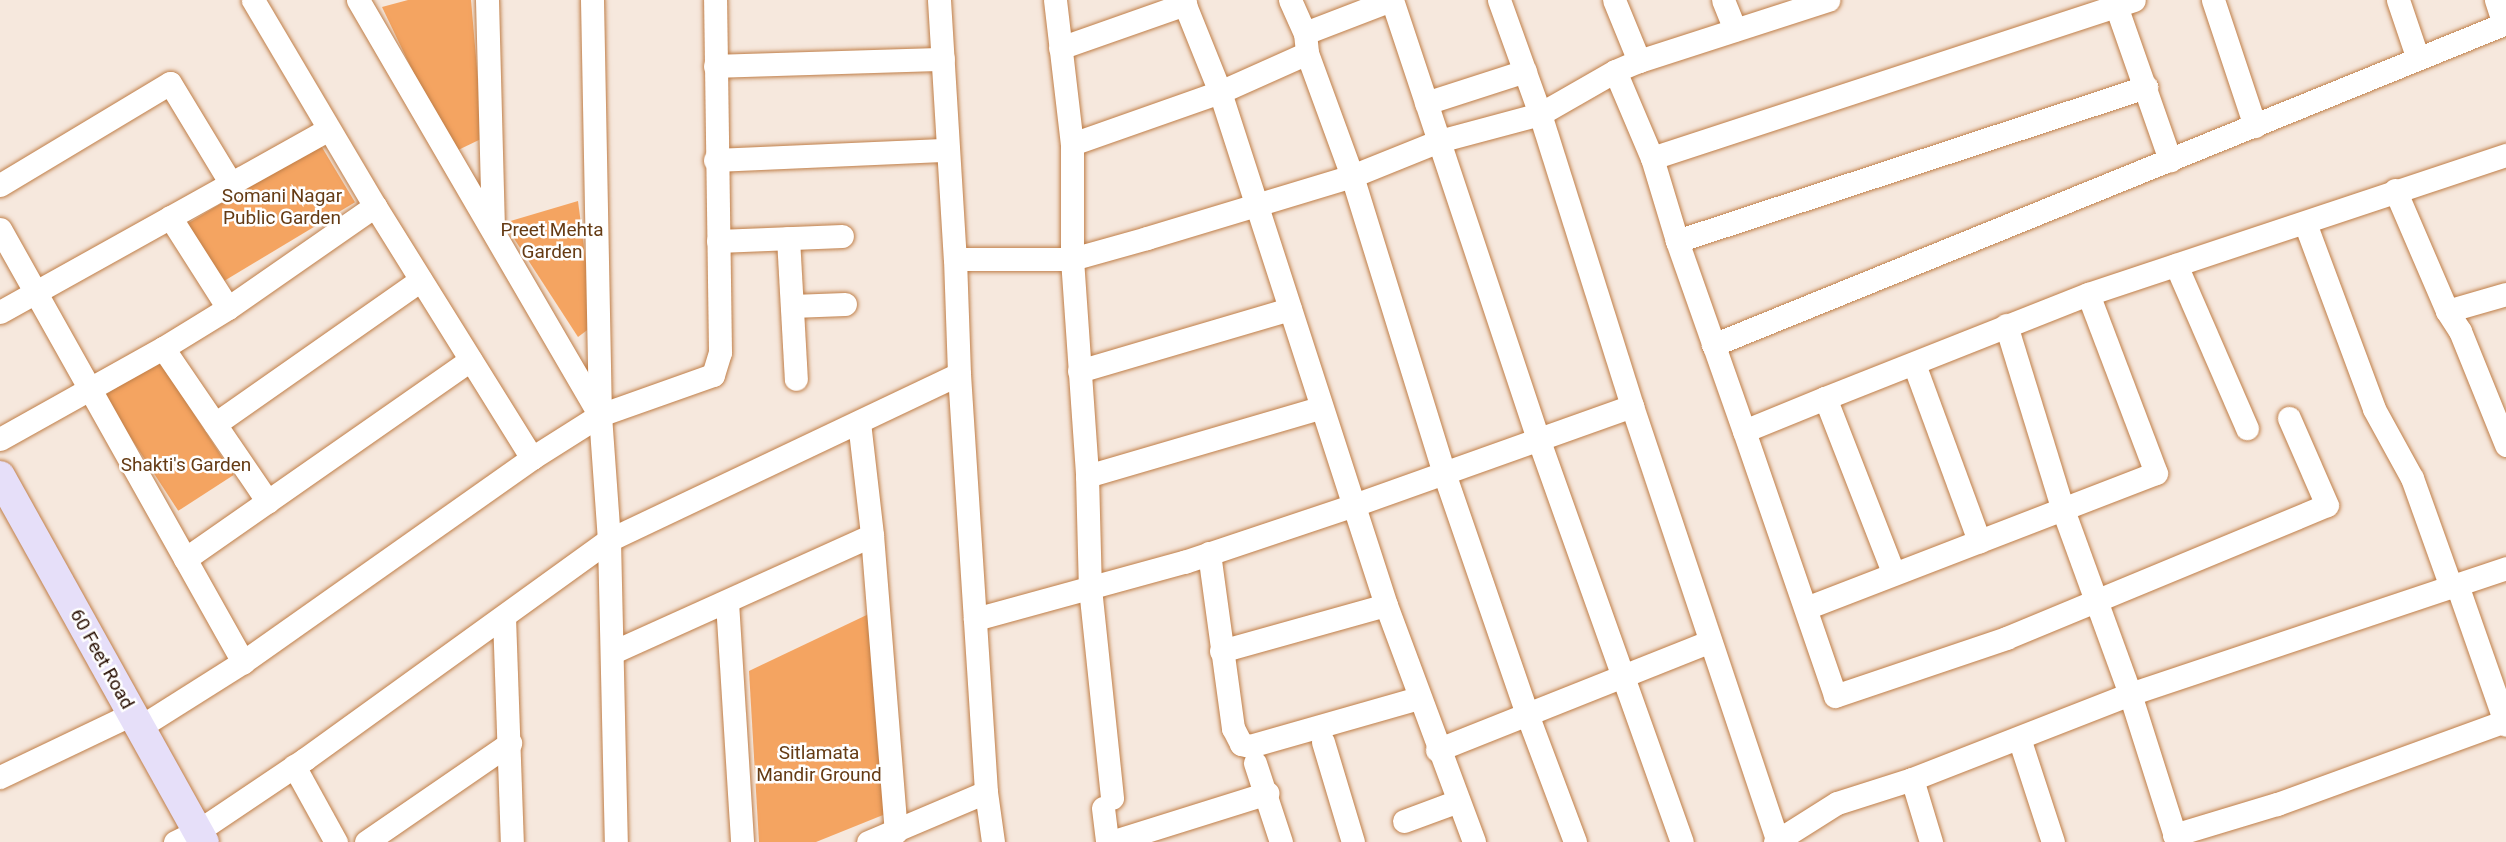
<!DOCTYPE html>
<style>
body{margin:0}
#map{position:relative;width:2506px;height:842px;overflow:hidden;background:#f6e8dd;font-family:Roboto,sans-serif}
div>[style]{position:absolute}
.green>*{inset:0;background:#f4a461;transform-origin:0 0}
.roads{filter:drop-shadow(0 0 2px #bf7e48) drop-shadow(0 0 2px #bf7e48)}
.minor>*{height:23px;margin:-11.5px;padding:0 11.5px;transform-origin:11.5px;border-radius:11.5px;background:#fff}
.major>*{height:30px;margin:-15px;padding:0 15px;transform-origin:15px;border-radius:15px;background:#e6dff9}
span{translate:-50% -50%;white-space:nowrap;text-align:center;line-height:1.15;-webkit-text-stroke:5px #fff;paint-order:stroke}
.park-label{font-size:19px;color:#653b14}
.street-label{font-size:19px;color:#270e00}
</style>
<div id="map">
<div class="green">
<i style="clip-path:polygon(408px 0,471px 0,483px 138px,452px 153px,382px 7px)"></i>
<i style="left:320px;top:144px;width:68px;height:161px;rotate:59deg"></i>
<i style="clip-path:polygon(578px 201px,594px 325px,578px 337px,504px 223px)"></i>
<i style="left:159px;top:360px;width:137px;height:66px;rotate:57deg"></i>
<i style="clip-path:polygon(873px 612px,888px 813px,816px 842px,759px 842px,749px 671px)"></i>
</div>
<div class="roads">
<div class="minor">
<i style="left:253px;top:0;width:239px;rotate:59.4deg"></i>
<i style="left:375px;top:206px;width:297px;rotate:58.1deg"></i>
<i style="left:358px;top:0;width:477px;rotate:59.8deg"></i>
<i style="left:487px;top:0;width:228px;rotate:88.5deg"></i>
<i style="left:592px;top:0;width:415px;rotate:88.9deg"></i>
<i style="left:600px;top:415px;width:125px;rotate:85.9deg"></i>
<i style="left:609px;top:540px;width:302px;rotate:88.7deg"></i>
<i style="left:939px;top:0;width:259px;rotate:86.5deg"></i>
<i style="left:955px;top:259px;width:115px;rotate:88deg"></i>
<i style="left:959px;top:374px;width:419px;rotate:86.3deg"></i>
<i style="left:986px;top:792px;width:50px;rotate:82deg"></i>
<i style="left:1055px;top:0;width:145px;rotate:83.3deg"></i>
<i style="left:1072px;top:144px;width:115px;rotate:90deg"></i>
<i style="left:1072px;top:259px;width:218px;rotate:86deg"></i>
<i style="left:1087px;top:476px;width:112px;rotate:88.5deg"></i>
<i style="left:1090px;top:588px;width:211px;rotate:84deg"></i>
<i style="left:1183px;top:0;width:99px;rotate:68.1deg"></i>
<i style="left:1220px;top:92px;width:539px;rotate:72.07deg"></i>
<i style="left:1386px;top:605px;width:253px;rotate:69.6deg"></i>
<i style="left:1290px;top:0;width:36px;rotate:66deg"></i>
<i style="left:1305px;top:33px;width:20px;rotate:84deg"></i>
<i style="left:1307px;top:53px;width:131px;rotate:69.9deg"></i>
<i style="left:1352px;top:176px;width:311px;rotate:72.8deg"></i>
<i style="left:1444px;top:473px;width:255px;rotate:71deg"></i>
<i style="left:1527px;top:714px;width:137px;rotate:69.4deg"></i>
<i style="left:1392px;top:0;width:462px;rotate:71.6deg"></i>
<i style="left:1538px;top:438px;width:429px;rotate:70.4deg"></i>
<i style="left:1499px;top:0;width:121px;rotate:70.2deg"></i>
<i style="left:1540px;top:114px;width:306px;rotate:72.5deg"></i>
<i style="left:1632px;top:406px;width:460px;rotate:71.5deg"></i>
<i style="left:1614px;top:0;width:66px;rotate:67.7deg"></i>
<i style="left:1723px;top:0;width:32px;rotate:68deg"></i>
<i style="left:2114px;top:0;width:170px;rotate:70.7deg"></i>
<i style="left:2213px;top:0;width:133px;rotate:71.6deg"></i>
<i style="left:2398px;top:0;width:62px;rotate:71.3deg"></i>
<i style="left:2496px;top:0;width:25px;rotate:72deg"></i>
<i style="left:1305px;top:33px;width:92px;rotate:-21deg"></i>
<i style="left:1060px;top:48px;width:133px;rotate:-19.4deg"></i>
<i style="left:715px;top:66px;width:228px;rotate:-1.8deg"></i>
<i style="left:1615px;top:71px;width:95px;rotate:67deg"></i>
<i style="left:1652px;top:158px;width:87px;rotate:73.2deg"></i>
<i style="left:1677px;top:241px;width:201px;rotate:70.6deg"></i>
<i style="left:1426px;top:103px;width:104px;rotate:-17.9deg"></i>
<i style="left:1072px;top:144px;width:157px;rotate:-19.4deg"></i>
<i style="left:1220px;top:92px;width:95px;rotate:-24.1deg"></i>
<i style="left:1652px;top:158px;width:507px;rotate:-18.15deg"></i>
<i style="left:715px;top:160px;width:233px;rotate:-2.5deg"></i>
<i style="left:0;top:185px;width:198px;rotate:-31deg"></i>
<i style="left:170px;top:83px;width:116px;rotate:58.8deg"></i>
<i style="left:2395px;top:190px;width:132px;rotate:66.7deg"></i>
<i style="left:2447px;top:311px;width:24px;rotate:57deg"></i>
<i style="left:2460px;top:331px;width:123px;rotate:68deg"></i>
<i style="left:170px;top:217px;width:108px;rotate:57.5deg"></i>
<i style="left:2305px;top:223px;width:198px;rotate:69.6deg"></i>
<i style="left:2374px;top:409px;width:79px;rotate:61.2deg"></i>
<i style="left:2412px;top:478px;width:116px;rotate:70.3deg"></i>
<i style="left:0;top:229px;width:497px;rotate:60.7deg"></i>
<i style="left:788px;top:238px;width:141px;rotate:86.8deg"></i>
<i style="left:718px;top:241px;width:124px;rotate:-2.3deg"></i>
<i style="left:1677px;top:241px;width:494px;rotate:-18.2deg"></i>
<i style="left:955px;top:259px;width:117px"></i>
<i style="left:1072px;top:259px;width:78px;rotate:-15.6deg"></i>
<i style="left:1147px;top:238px;width:214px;rotate:-16.8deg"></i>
<i style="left:1352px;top:176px;width:94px;rotate:-21.9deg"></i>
<i style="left:1439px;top:141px;width:105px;rotate:-15deg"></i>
<i style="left:1540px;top:114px;width:86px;rotate:-29.8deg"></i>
<i style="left:1615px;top:71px;width:26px;rotate:-23deg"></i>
<i style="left:1639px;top:61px;width:199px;rotate:-17.9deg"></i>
<i style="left:2176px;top:265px;width:178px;rotate:66.5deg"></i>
<i style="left:792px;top:306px;width:53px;rotate:-2.2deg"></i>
<i style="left:2447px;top:311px;width:61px;rotate:-16.1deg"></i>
<i style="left:0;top:312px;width:376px;rotate:-29.1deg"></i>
<i style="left:2006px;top:325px;width:190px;rotate:72.9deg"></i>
<i style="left:2062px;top:507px;width:199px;rotate:70deg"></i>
<i style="left:2130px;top:694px;width:155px;rotate:72.4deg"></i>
<i style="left:1713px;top:345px;width:856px;rotate:-22.1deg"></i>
<i style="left:163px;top:348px;width:186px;rotate:55.7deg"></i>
<i style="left:1914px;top:364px;width:189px;rotate:69.8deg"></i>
<i style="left:1079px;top:371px;width:220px;rotate:-16.4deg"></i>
<i style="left:1825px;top:398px;width:87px;rotate:157.8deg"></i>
<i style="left:1744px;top:431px;width:280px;rotate:71deg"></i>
<i style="left:1835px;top:696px;width:181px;rotate:-18.7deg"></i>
<i style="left:2006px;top:638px;width:347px;rotate:-22.5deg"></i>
<i style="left:2327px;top:505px;width:95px;rotate:-113.6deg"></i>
<i style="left:859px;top:422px;width:114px;rotate:83.4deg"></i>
<i style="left:872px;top:535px;width:298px;rotate:85.4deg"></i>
<i style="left:215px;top:424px;width:251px;rotate:-35deg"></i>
<i style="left:0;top:439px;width:187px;rotate:-29.2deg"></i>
<i style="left:163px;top:348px;width:76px;rotate:-31.6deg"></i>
<i style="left:228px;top:308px;width:179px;rotate:-34.8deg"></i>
<i style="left:1087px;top:476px;width:243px;rotate:-16.3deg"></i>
<i style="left:1209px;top:553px;width:177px;rotate:82.2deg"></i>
<i style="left:1233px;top:728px;width:18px;rotate:63deg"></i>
<i style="left:1241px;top:744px;width:9px;rotate:13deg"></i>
<i style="left:1250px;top:746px;width:175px;rotate:-15.9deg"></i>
<i style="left:185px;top:559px;width:348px;rotate:-34.9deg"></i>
<i style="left:1893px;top:572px;width:187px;rotate:-111.3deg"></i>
<i style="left:1825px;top:398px;width:283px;rotate:-21.6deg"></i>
<i style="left:2088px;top:294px;width:441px;rotate:-18.4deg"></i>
<i style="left:2457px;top:585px;width:148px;rotate:70.7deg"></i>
<i style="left:727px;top:602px;width:240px;rotate:86.4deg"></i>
<i style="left:1806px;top:608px;width:375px;rotate:-21.1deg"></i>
<i style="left:2156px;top:473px;width:191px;rotate:-110.8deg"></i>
<i style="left:504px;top:617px;width:225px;rotate:88deg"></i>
<i style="left:975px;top:619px;width:217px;rotate:-15.3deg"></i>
<i style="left:1184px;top:562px;width:179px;rotate:-18.5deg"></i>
<i style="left:1354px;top:505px;width:295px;rotate:-19.6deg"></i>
<i style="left:1221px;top:651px;width:171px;rotate:-15.6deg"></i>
<i style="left:613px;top:652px;width:284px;rotate:-24.3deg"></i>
<i style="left:140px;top:727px;width:122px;rotate:-32.3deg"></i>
<i style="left:243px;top:662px;width:354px;rotate:-35.2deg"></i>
<i style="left:532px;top:458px;width:80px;rotate:-32.3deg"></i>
<i style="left:600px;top:415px;width:120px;rotate:-19.5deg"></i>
<i style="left:713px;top:375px;width:24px;rotate:-73deg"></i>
<i style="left:720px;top:352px;width:352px;rotate:-90.8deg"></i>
<i style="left:2019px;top:738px;width:109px;rotate:71.9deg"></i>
<i style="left:1323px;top:742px;width:104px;rotate:73.3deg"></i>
<i style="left:1437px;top:750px;width:293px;rotate:-21.7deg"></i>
<i style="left:1255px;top:763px;width:83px;rotate:71.8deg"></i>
<i style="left:294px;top:766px;width:87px;rotate:61.1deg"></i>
<i style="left:0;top:777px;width:146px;rotate:-25.5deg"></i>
<i style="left:1912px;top:779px;width:66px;rotate:73.2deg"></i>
<i style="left:1103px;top:808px;width:34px;rotate:83deg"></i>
<i style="left:1404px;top:821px;width:58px;rotate:-20.3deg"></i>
<i style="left:2174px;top:835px;width:108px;rotate:-16.8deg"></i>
<i style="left:2277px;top:804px;width:243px;rotate:-20deg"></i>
<i style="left:175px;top:842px;width:25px;rotate:-26deg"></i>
<i style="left:198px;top:831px;width:129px;rotate:-33.9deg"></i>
<i style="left:305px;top:759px;width:375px;rotate:-35.8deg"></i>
<i style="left:609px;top:540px;width:387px;rotate:-25.4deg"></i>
<i style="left:366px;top:842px;width:175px;rotate:-34.5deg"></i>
<i style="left:868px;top:842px;width:128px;rotate:-23deg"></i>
<i style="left:1111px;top:842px;width:164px;rotate:-17.4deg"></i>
<i style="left:1775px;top:842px;width:73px;rotate:-32.2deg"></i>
<i style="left:1837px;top:803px;width:79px;rotate:-17.7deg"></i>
<i style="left:1912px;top:779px;width:234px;rotate:-21.3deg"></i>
<i style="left:2130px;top:694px;width:397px;rotate:-18.5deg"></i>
</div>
<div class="major">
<i style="left:0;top:476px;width:419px;rotate:60.9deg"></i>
</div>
</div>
<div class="park-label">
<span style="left:282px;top:207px">Somani Nagar<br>Public Garden</span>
<span style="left:552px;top:241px">Preet Mehta<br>Garden</span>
<span style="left:186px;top:465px">Shakti's Garden</span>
<span style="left:819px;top:764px">Sitlamata<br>Mandir Ground</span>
</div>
<div class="street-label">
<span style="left:102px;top:659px;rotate:61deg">60 Feet Road</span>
</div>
</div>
